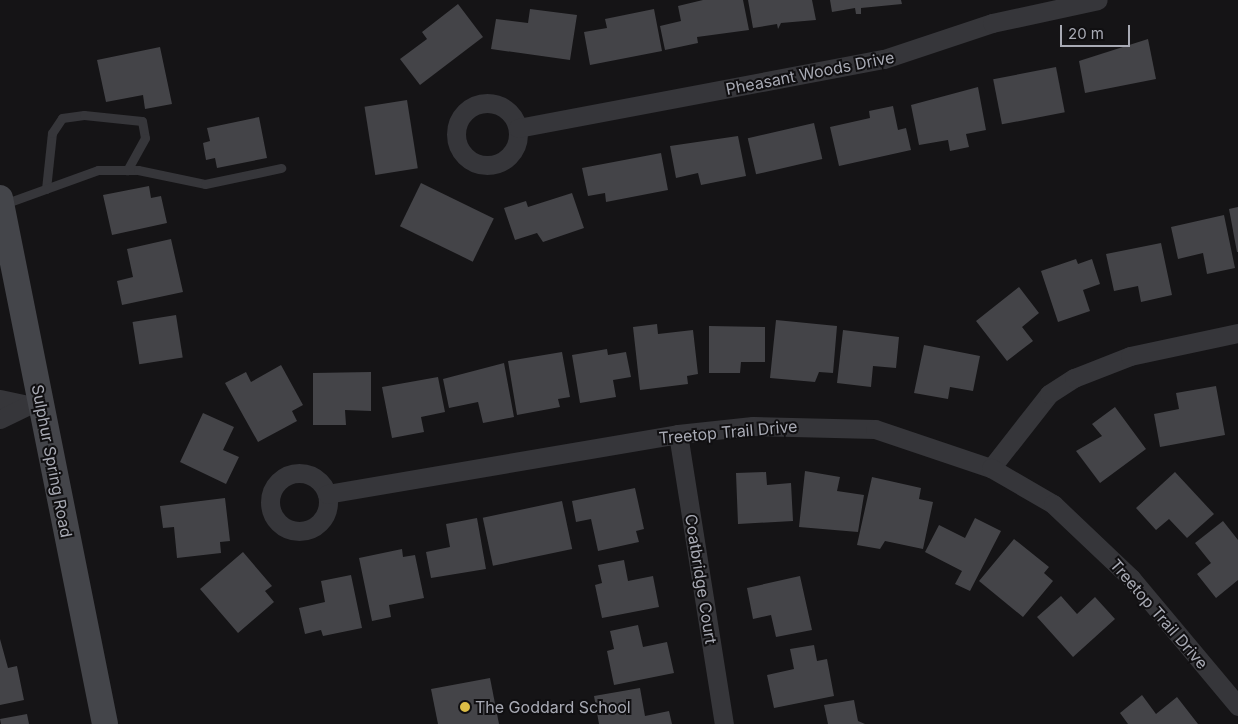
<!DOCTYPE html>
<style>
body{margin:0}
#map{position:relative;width:1238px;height:724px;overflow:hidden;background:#151416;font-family:Inter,sans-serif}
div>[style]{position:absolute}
.building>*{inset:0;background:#444448;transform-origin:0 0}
.lane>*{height:9px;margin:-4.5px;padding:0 4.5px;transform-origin:4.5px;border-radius:4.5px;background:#36363a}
.street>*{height:19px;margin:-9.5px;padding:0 9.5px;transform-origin:9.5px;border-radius:9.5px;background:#36363a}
.street>.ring{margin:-9.5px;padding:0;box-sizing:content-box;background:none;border:19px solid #36363a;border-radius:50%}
.secondary>*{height:26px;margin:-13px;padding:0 13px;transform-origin:13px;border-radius:13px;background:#44454a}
.dots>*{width:14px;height:14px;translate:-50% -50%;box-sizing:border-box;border:2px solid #100f11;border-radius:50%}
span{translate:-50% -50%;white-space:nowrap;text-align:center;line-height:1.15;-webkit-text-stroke:4px #100f11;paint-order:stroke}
.street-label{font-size:16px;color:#a8aab4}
.poi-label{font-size:16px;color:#a8aab4}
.left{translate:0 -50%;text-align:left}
.scale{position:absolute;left:1060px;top:25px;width:70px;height:22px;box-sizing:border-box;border:2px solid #a8aab4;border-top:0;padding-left:6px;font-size:15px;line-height:18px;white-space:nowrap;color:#a8aab4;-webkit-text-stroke:4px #100f11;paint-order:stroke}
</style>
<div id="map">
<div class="building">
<i style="clip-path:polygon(703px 0,743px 0,749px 30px,697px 37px,698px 43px,665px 50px,660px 26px,681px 21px,678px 6px)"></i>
<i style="clip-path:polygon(748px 0,812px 0,816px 20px,781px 23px,778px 29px,777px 24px,753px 28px)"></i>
<i style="clip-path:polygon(830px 0,901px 0,902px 4px,861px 8px,861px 14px,856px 14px,855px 8px,832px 12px)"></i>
<i style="clip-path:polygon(458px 4px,483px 37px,420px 85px,400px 59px,427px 39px,422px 32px)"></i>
<i style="clip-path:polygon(530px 9px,577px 15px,570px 60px,491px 49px,496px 19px,528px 23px)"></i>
<i style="clip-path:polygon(654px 9px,662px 51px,590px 65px,584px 32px,607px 28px,605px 19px)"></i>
<i style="clip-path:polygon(1148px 39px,1156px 79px,1085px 93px,1079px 61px)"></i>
<i style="clip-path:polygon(160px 47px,172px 104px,145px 109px,143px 95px,106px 102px,97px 60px)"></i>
<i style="left:1056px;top:67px;width:46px;height:64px;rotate:79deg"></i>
<i style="clip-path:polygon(978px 87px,986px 130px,966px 134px,969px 147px,950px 151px,948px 140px,919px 145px,911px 105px)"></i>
<i style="left:407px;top:100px;width:69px;height:43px;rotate:81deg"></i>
<i style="clip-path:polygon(893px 106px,898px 130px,906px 128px,911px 150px,839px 166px,830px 127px,870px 118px,869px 111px)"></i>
<i style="clip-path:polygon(259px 117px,267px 158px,217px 168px,215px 158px,206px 160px,203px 143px,210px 141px,207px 128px)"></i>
<i style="left:814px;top:123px;width:37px;height:68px;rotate:77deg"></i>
<i style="clip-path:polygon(738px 136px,746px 176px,701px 185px,698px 173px,676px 178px,670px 146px)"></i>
<i style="clip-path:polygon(661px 153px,668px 190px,606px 202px,605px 193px,588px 196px,582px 168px)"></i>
<i style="left:421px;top:183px;width:81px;height:48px;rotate:26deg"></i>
<i style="clip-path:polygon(149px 186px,151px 198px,161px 196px,167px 223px,112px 235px,103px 195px)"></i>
<i style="clip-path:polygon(572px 193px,584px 228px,543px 242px,537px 233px,515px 240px,504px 208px,526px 201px,528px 207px)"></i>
<i style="clip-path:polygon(1238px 207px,1238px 252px,1237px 252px,1229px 209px)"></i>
<i style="clip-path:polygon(1224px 215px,1235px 268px,1207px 274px,1203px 253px,1178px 259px,1171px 227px)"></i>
<i style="clip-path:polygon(171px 239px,183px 292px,122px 305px,117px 281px,133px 277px,127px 249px)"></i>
<i style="clip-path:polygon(1161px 243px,1172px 295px,1141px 302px,1138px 286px,1114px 291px,1106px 254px)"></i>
<i style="clip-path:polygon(1076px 259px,1078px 264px,1092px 259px,1100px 284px,1083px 290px,1090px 311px,1058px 322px,1041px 271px)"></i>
<i style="clip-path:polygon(1019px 287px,1039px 313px,1022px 327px,1033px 341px,1007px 361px,976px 321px)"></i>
<i style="left:176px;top:315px;width:43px;height:44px;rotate:81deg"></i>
<i style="clip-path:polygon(776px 320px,837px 326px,833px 373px,819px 372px,815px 382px,770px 378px)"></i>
<i style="clip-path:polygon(657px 324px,658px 334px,693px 330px,698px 374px,687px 376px,688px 384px,640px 390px,633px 327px)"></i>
<i style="clip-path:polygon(709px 326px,765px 327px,765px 362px,741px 362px,740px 373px,709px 373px)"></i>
<i style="clip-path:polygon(843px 330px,899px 337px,896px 368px,873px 366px,871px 387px,837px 383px)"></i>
<i style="clip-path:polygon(924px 345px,980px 356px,973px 391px,950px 387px,948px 399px,914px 393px)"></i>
<i style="clip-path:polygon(607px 349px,608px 355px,626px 352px,631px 377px,613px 380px,616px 397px,580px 403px,572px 355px)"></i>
<i style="clip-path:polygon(562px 352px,570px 397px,558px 399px,560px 407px,517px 415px,508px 361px)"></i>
<i style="clip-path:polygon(504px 363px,514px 417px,483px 423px,478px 402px,449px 408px,443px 379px)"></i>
<i style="clip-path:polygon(281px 365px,303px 405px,292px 411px,297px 421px,258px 442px,225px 383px,246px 372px,251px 382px)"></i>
<i style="clip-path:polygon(371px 372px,371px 411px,345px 410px,346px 425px,313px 425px,313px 373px)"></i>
<i style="clip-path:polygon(438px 377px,445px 412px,421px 417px,424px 432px,392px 438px,382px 387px)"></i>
<i style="clip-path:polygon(1216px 386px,1225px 435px,1160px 447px,1154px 414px,1179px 409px,1176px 393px)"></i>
<i style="clip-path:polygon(1115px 407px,1146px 449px,1100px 483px,1076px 451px,1102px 436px,1092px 424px)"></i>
<i style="clip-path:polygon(203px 413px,234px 427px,223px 450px,239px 457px,226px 484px,180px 462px)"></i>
<i style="clip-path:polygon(805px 471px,840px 477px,837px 491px,864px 495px,858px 532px,799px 527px)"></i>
<i style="clip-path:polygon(766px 472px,767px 485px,791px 483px,793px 521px,738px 524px,736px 473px)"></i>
<i style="clip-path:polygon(1175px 472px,1214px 514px,1187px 538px,1169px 519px,1156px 530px,1136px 508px)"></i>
<i style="clip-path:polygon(872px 477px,921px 488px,919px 499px,933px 502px,923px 549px,885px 541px,880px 549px,857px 545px)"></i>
<i style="clip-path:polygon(635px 488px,644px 529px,636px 531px,639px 542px,598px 551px,591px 519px,576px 522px,572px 501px)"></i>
<i style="clip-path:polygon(225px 498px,230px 541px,220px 542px,221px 553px,177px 558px,174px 527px,163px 528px,160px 506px)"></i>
<i style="left:562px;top:501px;width:49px;height:81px;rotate:78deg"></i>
<i style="clip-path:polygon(477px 518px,486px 569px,431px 578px,426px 552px,450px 547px,446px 524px)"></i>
<i style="clip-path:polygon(975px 518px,1001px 531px,970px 591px,955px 584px,962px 571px,925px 552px,939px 525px,965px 538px)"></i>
<i style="clip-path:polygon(1223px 521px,1238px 540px,1238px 580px,1216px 598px,1197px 574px,1211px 563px,1195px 543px)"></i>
<i style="clip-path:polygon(1014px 539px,1049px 567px,1044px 573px,1053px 581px,1023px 617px,979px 581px)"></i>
<i style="clip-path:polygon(402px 549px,403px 557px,415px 555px,424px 598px,389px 605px,391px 617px,372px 621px,359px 558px)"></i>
<i style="clip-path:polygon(243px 552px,272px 586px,265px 591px,274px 602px,238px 633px,200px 589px)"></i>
<i style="clip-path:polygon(624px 560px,628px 581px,653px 576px,659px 607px,602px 618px,595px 585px,602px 583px,598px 565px)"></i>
<i style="clip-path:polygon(351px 575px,362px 628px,323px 636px,321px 630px,305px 634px,299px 608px,325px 602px,321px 581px)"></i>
<i style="clip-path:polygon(800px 576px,812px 630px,776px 637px,771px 615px,753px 619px,747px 588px)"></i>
<i style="clip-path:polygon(1061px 596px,1077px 614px,1095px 597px,1115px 619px,1073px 657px,1037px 617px)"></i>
<i style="clip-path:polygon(638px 625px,643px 647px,667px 642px,674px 673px,614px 685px,607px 651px,614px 649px,610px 631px)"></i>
<i style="clip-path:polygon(0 639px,8px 668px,17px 666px,24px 700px,0 705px)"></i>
<i style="clip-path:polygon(814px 645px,817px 661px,827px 659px,834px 696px,774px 708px,767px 675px,794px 669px,790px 649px)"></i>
<i style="clip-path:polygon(490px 678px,499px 724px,438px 724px,431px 689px)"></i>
<i style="clip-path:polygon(640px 688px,645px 716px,669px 711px,672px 724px,599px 724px,594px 696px)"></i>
<i style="clip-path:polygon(1142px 695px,1156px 714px,1177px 697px,1198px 724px,1128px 724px,1120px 713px)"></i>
<i style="clip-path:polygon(854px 700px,858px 721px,865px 724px,828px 724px,824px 705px)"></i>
<i style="clip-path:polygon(27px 714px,29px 724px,1px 724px,0 719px)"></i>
</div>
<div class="lane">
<i style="left:46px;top:189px;width:56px;rotate:-83.9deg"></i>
<i style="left:52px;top:133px;width:18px;rotate:-56deg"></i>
<i style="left:62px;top:118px;width:22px;rotate:-8deg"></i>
<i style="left:84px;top:115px;width:58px;rotate:5.9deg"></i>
<i style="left:142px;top:121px;width:17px;rotate:80deg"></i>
<i style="left:145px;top:138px;width:37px;rotate:119deg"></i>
<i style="left:4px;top:204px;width:100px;rotate:-19.9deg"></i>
<i style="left:98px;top:170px;width:40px"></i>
<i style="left:138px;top:170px;width:68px;rotate:11.8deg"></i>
<i style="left:205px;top:184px;width:78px;rotate:-11.9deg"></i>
</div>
<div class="street">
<i class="ring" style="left:456px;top:103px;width:43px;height:43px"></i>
<i style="left:518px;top:128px;width:372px;rotate:-10.7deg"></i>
<i style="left:884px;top:59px;width:114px;rotate:-18.4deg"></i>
<i style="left:992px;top:23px;width:108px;rotate:-12.2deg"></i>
<i style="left:0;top:399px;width:25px;rotate:12deg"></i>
<i style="left:0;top:419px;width:43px;rotate:-26deg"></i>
<i style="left:678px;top:434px;width:294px;rotate:81deg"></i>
<i style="left:991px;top:468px;width:94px;rotate:-51.9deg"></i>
<i style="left:1049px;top:394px;width:30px;rotate:-33deg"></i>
<i style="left:1074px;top:378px;width:60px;rotate:-21.4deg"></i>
<i style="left:1130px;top:356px;width:110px;rotate:-12deg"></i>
<i class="ring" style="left:270px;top:473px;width:39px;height:39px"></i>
<i style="left:327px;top:494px;width:356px;rotate:-9.7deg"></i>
<i style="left:678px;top:434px;width:75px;rotate:-6.1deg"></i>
<i style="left:753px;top:426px;width:122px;rotate:1.4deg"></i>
<i style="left:875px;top:429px;width:122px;rotate:18.6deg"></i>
<i style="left:991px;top:468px;width:72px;rotate:30.1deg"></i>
<i style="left:1053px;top:504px;width:108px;rotate:43.5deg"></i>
<i style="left:1131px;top:578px;width:167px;rotate:50.1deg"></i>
</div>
<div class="secondary">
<i style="left:0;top:198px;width:536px;rotate:78.71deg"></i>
</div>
<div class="dots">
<i style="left:465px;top:707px;background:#dcbd46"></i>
</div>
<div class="street-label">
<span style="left:810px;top:73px;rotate:-11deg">Pheasant Woods Drive</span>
<span style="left:728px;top:432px;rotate:-5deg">Treetop Trail Drive</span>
<span style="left:52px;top:461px;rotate:79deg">Sulphur Spring Road</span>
<span style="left:701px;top:579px;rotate:81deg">Coatbridge Court</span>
<span style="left:1159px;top:614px;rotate:49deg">Treetop Trail Drive</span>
</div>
<div class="poi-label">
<span class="left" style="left:475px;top:707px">The Goddard School</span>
</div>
<div class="scale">20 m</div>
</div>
